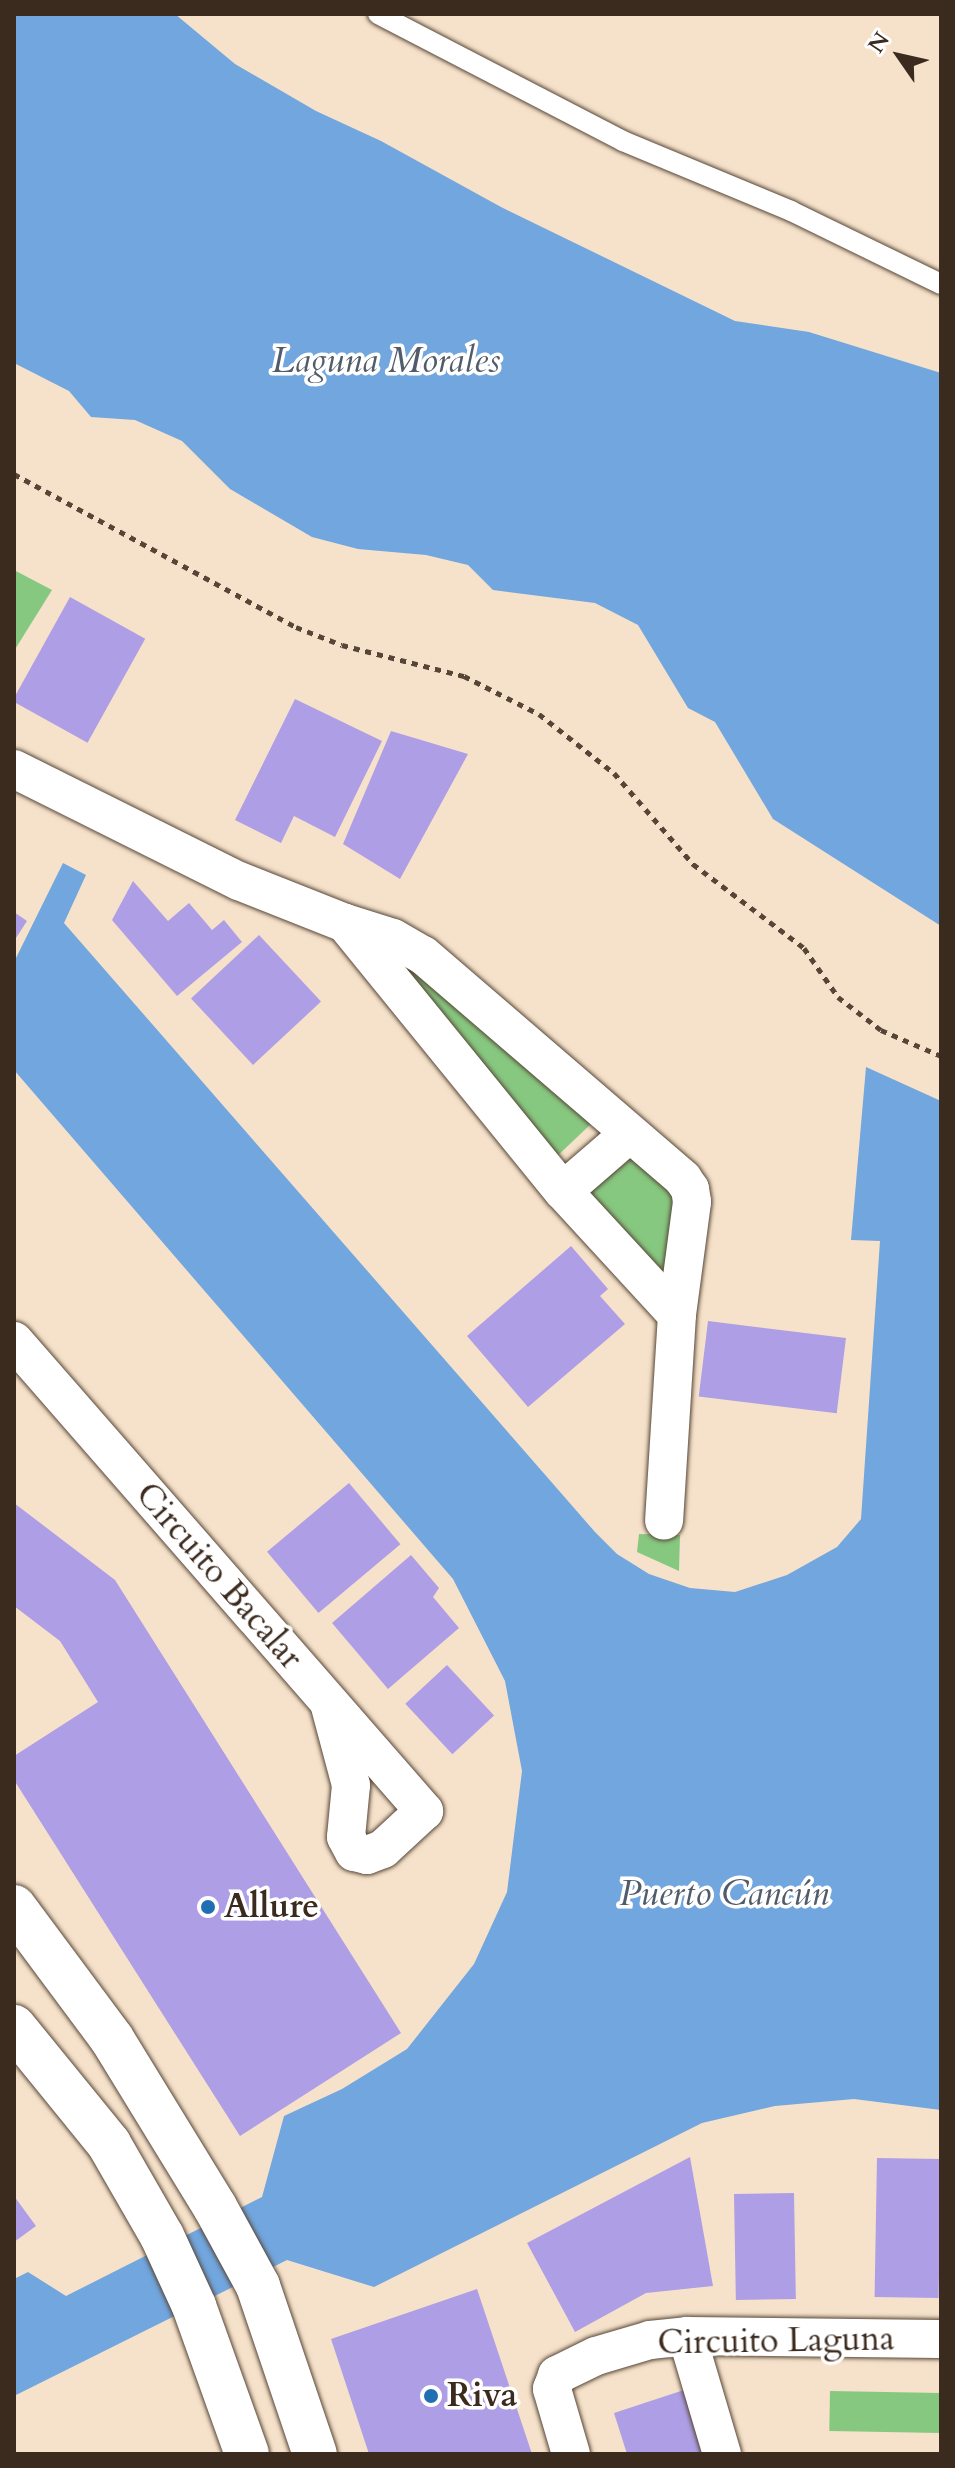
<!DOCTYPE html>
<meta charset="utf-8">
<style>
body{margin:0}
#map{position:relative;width:955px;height:2468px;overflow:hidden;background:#f6e2ca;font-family:Cardo,serif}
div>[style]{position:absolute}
.green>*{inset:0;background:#87c880;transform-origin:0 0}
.water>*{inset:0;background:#71a6de}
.building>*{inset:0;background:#ae9ee5;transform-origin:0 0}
.path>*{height:5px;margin-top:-2.5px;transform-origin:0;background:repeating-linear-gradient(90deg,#574638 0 6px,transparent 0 12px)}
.roads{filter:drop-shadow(0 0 2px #574638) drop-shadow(0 0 2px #574638)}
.service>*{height:20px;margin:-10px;padding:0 10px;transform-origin:10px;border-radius:10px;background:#fff}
.minor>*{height:38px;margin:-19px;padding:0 19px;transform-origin:19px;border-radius:19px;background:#fff}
.tertiary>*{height:44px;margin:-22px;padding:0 22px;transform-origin:22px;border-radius:22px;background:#fff}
.dots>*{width:22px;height:22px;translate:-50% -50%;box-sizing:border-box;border:4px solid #fff;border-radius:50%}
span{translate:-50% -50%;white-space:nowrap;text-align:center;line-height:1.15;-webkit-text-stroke:7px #fff;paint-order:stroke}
.street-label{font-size:34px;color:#3b2a1e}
.poi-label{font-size:34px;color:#3b2a1e;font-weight:700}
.left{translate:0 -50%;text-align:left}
.water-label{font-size:36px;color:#515c6b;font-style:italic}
.frame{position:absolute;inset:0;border:16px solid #3b2a1e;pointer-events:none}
.north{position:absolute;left:859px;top:16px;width:80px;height:80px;-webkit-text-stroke:6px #fff;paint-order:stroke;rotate:304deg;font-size:22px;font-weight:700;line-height:32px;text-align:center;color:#3b2a1e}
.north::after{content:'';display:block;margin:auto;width:28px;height:36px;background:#3b2a1e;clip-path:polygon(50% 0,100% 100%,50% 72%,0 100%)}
</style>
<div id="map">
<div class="green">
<i style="clip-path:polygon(14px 570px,52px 590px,14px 651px)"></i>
<i style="clip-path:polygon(409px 965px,593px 1122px,552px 1161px,396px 968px)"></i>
<i style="clip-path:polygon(630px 1157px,679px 1194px,670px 1263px,656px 1271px,587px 1192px)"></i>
<i style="clip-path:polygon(639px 1534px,680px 1535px,679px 1571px,637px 1552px)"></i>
<i style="left:830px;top:2391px;width:111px;height:40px;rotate:1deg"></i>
</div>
<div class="water">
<i style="clip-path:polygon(14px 14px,175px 14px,235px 64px,316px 111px,381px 141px,501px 207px,735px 321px,809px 332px,941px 373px,941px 926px,773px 819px,715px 722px,688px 708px,638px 625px,595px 603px,493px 590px,468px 565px,426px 555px,358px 549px,312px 537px,230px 489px,182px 441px,135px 420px,91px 417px,69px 391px,14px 363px)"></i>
<i style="clip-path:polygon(63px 863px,86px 875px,64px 923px,595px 1532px,617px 1554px,649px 1574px,690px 1588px,735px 1592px,787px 1575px,837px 1547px,861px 1519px,880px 1241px,851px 1240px,866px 1067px,941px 1101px,941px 2110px,854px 2099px,775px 2106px,702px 2123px,374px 2287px,287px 2260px,14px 2396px,14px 2279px,28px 2272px,66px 2296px,262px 2197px,284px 2116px,342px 2089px,407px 2049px,474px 1964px,507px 1892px,522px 1771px,505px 1681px,453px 1579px,14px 1070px,14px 962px)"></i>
</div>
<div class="building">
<i style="left:70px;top:597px;width:86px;height:119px;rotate:29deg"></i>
<i style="clip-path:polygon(295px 699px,382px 741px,335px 837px,294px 816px,281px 843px,235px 820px)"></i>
<i style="clip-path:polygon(391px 731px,468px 754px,400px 879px,343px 844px)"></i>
<i style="clip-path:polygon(133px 881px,168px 921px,189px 903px,212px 930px,224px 920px,242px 942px,177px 996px,112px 920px)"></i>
<i style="clip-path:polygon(14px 912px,27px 921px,14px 941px)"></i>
<i style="left:259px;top:935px;width:91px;height:93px;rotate:47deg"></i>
<i style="clip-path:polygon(571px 1246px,608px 1289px,600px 1296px,625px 1324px,528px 1407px,467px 1336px)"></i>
<i style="left:708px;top:1321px;width:139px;height:76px;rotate:7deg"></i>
<i style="left:349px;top:1483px;width:80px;height:107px;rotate:50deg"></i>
<i style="clip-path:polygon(14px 1503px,115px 1580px,401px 2033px,240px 2136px,14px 1780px,14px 1756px,98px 1702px,60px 1641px,14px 1606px)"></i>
<i style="clip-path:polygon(411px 1555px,439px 1588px,433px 1597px,459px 1628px,388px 1689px,332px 1623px)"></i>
<i style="left:447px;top:1665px;width:69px;height:57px;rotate:47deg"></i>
<i style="clip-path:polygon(690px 2157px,713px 2286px,646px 2293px,575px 2332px,527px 2243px)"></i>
<i style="left:877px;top:2158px;width:64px;height:139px;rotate:1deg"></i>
<i style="left:794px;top:2193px;width:106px;height:60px;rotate:89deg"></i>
<i style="clip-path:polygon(14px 2196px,36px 2226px,14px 2242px)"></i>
<i style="clip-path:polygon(477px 2289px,532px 2454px,369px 2454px,331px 2339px)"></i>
<i style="clip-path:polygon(687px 2389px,709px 2454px,627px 2454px,614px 2413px)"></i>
</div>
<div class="path">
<i style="left:14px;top:474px;width:321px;rotate:28.5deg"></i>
<i style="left:296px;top:627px;width:49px;rotate:21.4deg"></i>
<i style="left:342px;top:645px;width:126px;rotate:14.3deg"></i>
<i style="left:464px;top:676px;width:84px;rotate:26.9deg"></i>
<i style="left:539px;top:714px;width:95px;rotate:38.2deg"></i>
<i style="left:614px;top:773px;width:121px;rotate:49deg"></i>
<i style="left:693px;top:864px;width:139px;rotate:37.1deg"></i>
<i style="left:804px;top:948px;width:60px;rotate:55.2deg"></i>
<i style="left:838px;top:997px;width:54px;rotate:37.5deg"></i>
<i style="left:881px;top:1030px;width:65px;rotate:23.4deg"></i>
</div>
<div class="roads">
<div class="service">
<i style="left:378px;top:14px;width:276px;rotate:27.4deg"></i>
<i style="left:623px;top:141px;width:182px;rotate:22.6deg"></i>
<i style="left:791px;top:211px;width:167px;rotate:26deg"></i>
</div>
<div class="minor">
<i style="left:14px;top:769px;width:251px;rotate:26.5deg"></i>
<i style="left:239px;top:881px;width:114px;rotate:21.6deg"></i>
<i style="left:345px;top:923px;width:50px;rotate:17.4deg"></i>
<i style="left:393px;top:938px;width:34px;rotate:30deg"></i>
<i style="left:423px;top:955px;width:343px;rotate:40.7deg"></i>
<i style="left:683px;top:1179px;width:12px;rotate:55deg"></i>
<i style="left:690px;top:1189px;width:13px;rotate:81deg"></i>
<i style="left:692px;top:1202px;width:114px;rotate:97.6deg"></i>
<i style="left:677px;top:1315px;width:206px;rotate:93.6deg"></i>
<i style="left:345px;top:923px;width:345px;rotate:50.9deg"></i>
<i style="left:563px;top:1191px;width:168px;rotate:47.4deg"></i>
<i style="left:563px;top:1191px;width:87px;rotate:-40.8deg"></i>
<i style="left:14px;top:1341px;width:624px;rotate:48.9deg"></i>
<i style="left:424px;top:1811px;width:56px;rotate:137.2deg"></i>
<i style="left:383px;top:1849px;width:17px;rotate:159deg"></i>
<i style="left:367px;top:1855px;width:13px;rotate:-167deg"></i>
<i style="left:354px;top:1852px;width:17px;rotate:-118deg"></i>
<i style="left:346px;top:1837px;width:52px;rotate:-84.5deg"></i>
<i style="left:351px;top:1785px;width:85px;rotate:-105deg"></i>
<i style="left:687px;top:2336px;width:123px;rotate:73.5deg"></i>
<i style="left:571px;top:2454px;width:68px;rotate:-106.3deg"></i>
<i style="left:552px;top:2389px;width:15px;rotate:-70deg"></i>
<i style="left:557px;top:2375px;width:43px;rotate:-26deg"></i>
<i style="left:596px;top:2356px;width:56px;rotate:-16.5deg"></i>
<i style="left:650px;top:2340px;width:37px;rotate:-6deg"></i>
<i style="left:687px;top:2336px;width:254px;rotate:0.7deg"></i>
</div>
<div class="tertiary">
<i style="left:14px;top:1907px;width:164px;rotate:53.4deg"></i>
<i style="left:112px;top:2039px;width:197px;rotate:58.5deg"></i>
<i style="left:215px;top:2207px;width:90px;rotate:61.4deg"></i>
<i style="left:258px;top:2286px;width:177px;rotate:71.3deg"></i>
<i style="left:14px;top:2027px;width:151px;rotate:50.9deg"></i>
<i style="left:109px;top:2144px;width:106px;rotate:60.1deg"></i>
<i style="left:162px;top:2236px;width:77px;rotate:65.4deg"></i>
<i style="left:194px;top:2306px;width:157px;rotate:70.3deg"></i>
</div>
</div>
<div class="dots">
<i style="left:208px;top:1907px;background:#1f6fb2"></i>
<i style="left:431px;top:2396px;background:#1f6fb2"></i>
</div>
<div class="street-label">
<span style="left:219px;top:1576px;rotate:49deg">Circuito Bacalar</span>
<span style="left:776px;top:2341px;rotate:-1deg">Circuito Laguna</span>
</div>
<div class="poi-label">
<span class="left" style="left:224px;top:1907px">Allure</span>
<span class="left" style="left:447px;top:2396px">Riva</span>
</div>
<div class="water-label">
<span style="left:386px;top:361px">Laguna Morales</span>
<span style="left:724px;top:1894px">Puerto Cancún</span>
</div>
<div class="frame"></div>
<div class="north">N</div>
</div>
